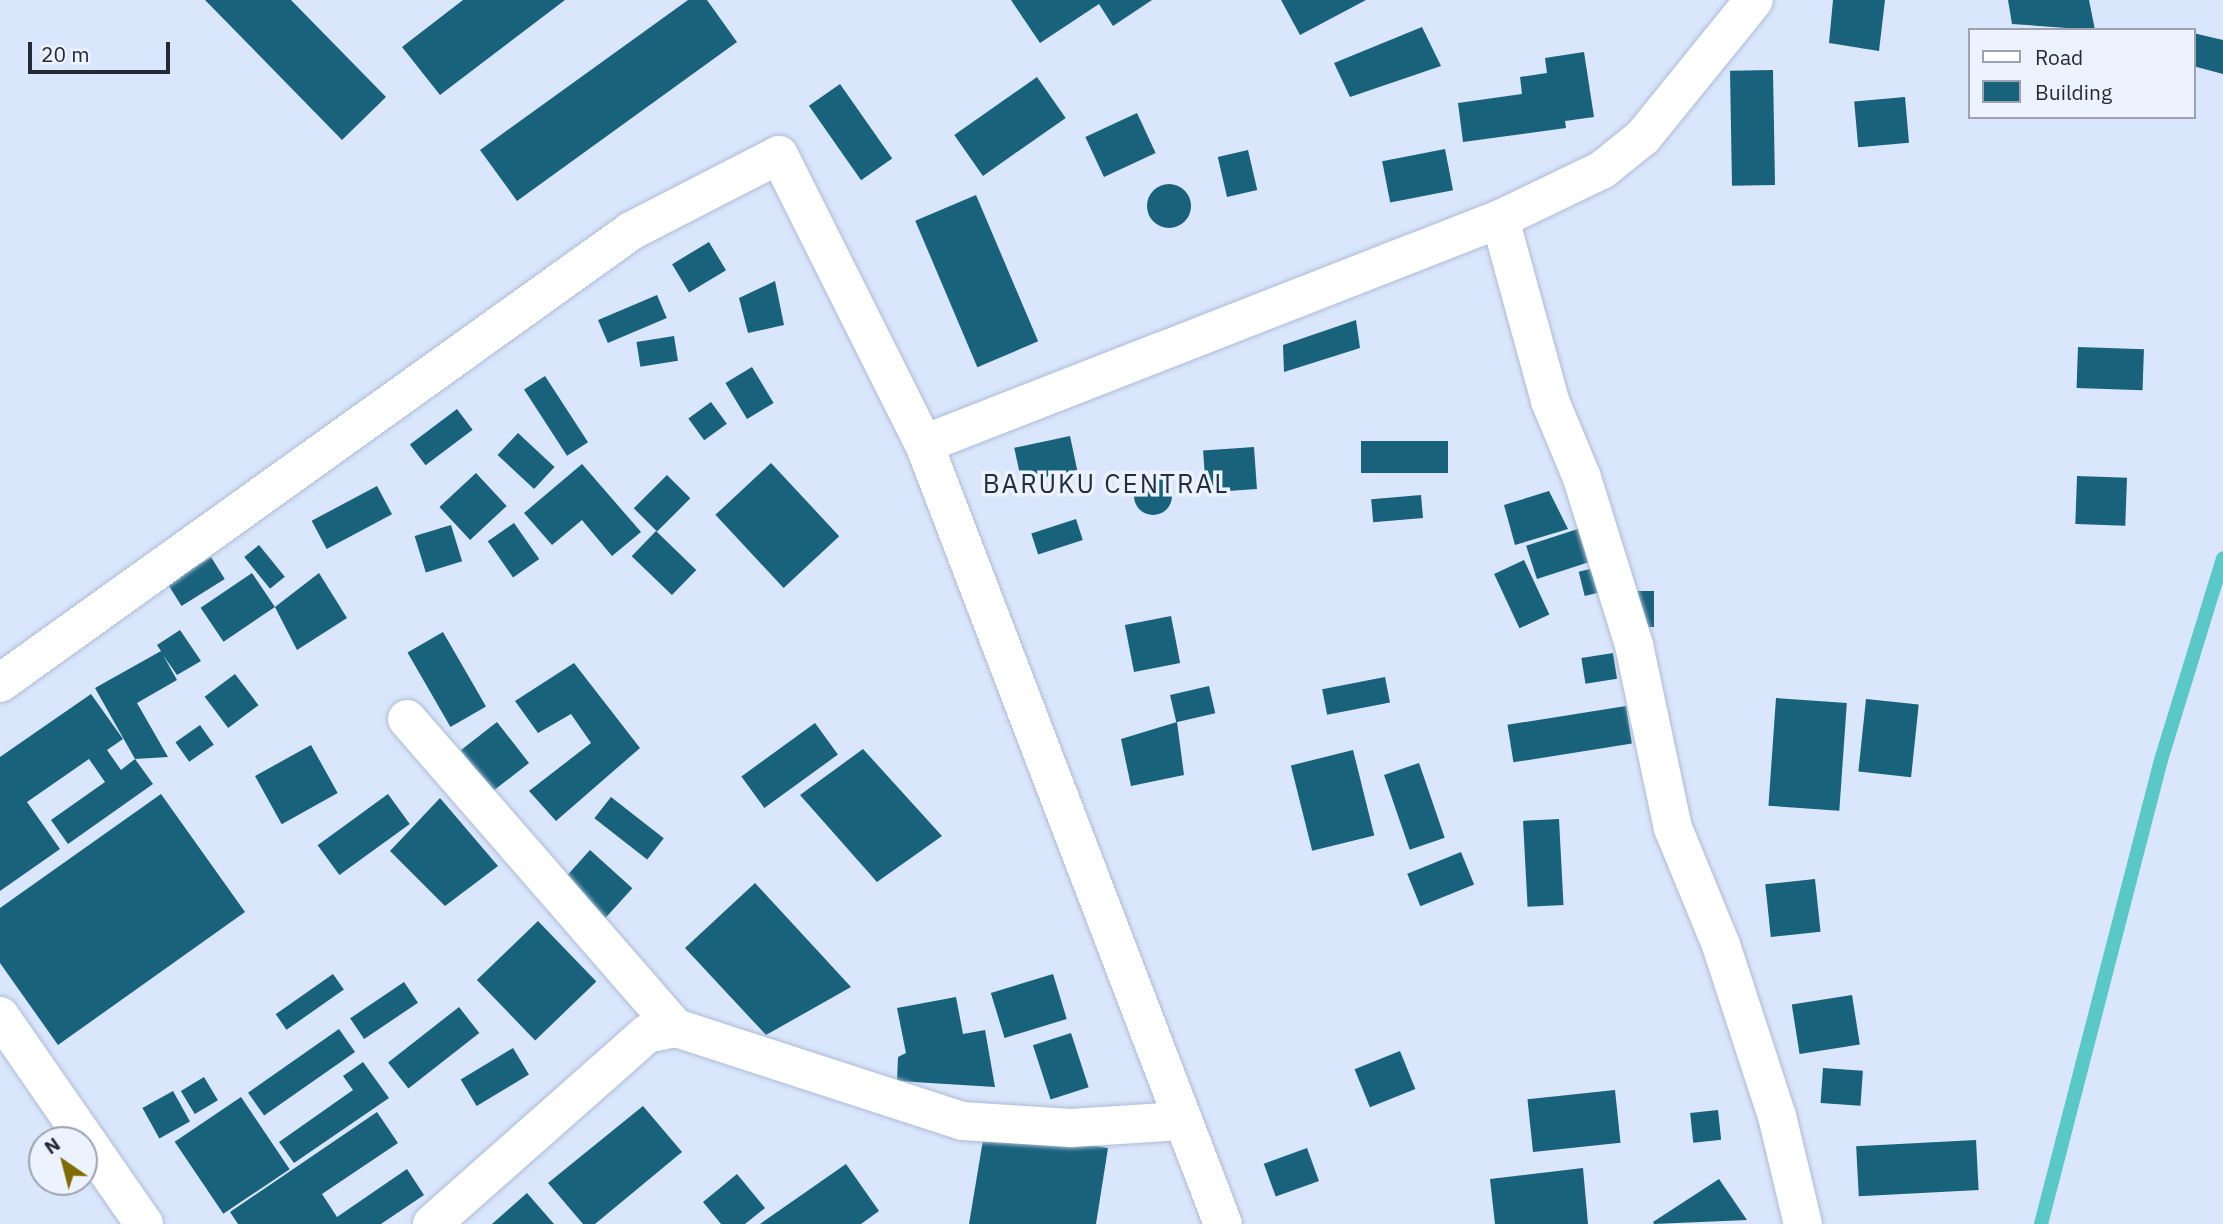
<!DOCTYPE html>
<style>
body{margin:0}
#map{position:relative;width:2223px;height:1224px;overflow:hidden;background:#dae6fc;font-family:"IBM Plex Sans",sans-serif}
div>[style]{position:absolute}
.stream>*{height:14px;margin:-7px;padding:0 7px;transform-origin:7px;border-radius:7px;background:#59c8c6}
.building>*{inset:0;background:#18627c;transform-origin:0 0}
.round{border-radius:50%}
.roads{filter:drop-shadow(0 0 2px #adbcd5) drop-shadow(0 0 2px #adbcd5)}
.minor>*{height:38px;margin:-19px;padding:0 19px;transform-origin:19px;border-radius:19px;background:#fff}
.major>*{height:38px;margin:-19px;padding:0 19px;transform-origin:19px;border-radius:19px;background:#fff}
span{translate:-50% -50%;white-space:nowrap;text-align:center;line-height:1.15;-webkit-text-stroke:7px #edf3fe;paint-order:stroke}
.quarter-label{font-size:26px;color:#222e42;letter-spacing:2px}
.legend{position:absolute;left:1968px;top:28px;width:228px;height:91px;box-sizing:border-box;background:#edf3fe;border:2px solid #9da3ae;margin:0;padding:9px 12px;list-style:none;font-size:21px;color:#252b35}
.legend li{display:flex;align-items:center;gap:14px;height:35px}
.legend b{width:35px;border:2px solid #9da3ae}
.north{position:absolute;left:28px;top:1126px;width:70px;height:70px;box-sizing:border-box;background:#edf3fe;border:2px solid #9da3ae;border-radius:50%;rotate:325deg;font-size:19px;font-weight:700;line-height:28px;text-align:center;color:#252b35}
.north::after{content:'';display:block;margin:auto;width:24px;height:32px;background:#806a02;clip-path:polygon(50% 0,100% 100%,50% 72%,0 100%)}
.scale{position:absolute;left:28px;top:42px;width:142px;height:32px;box-sizing:border-box;border:4px solid #252b35;border-top:0;padding-left:9px;font-size:21px;line-height:24px;white-space:nowrap;color:#252b35;-webkit-text-stroke:5px #edf3fe;paint-order:stroke}
</style>
<div id="map">
<div class="stream">
<i style="left:2041px;top:1224px;width:479px;rotate:-75.5deg"></i>
<i style="left:2161px;top:760px;width:211px;rotate:-72.9deg"></i>
</div>
<div class="building">
<i style="clip-path:polygon(205px 0,291px 0,386px 97px,342px 140px)"></i>
<i style="clip-path:polygon(463px 0,565px 0,440px 95px,402px 47px)"></i>
<i style="clip-path:polygon(688px 0,707px 0,737px 42px,517px 201px,480px 150px)"></i>
<i style="clip-path:polygon(1011px 0,1152px 0,1113px 26px,1099px 4px,1040px 43px)"></i>
<i style="clip-path:polygon(1281px 0,1366px 0,1300px 35px)"></i>
<i style="clip-path:polygon(1833px 0,1885px 0,1879px 51px,1829px 43px)"></i>
<i style="clip-path:polygon(2008px 0,2089px 0,2095px 30px,2012px 24px)"></i>
<i style="clip-path:polygon(1422px 27px,1441px 66px,1350px 97px,1334px 63px)"></i>
<i style="clip-path:polygon(2193px 33px,2223px 40px,2223px 74px,2193px 66px)"></i>
<i style="clip-path:polygon(1584px 52px,1594px 117px,1565px 121px,1566px 128px,1463px 142px,1458px 103px,1522px 94px,1520px 77px,1547px 73px,1545px 58px)"></i>
<i style="left:1773px;top:70px;width:115px;height:43px;rotate:89deg"></i>
<i style="left:1037px;top:77px;width:50px;height:101px;rotate:55deg"></i>
<i style="left:840px;top:84px;width:91px;height:38px;rotate:55deg"></i>
<i style="left:1905px;top:97px;width:46px;height:51px;rotate:85deg"></i>
<i style="left:1137px;top:113px;width:44px;height:57px;rotate:65deg"></i>
<i style="left:1445px;top:149px;width:42px;height:64px;rotate:79deg"></i>
<i style="left:1248px;top:150px;width:41px;height:31px;rotate:77deg"></i>
<i class="round" style="left:1147px;top:184px;width:44px;height:44px"></i>
<i style="left:976px;top:195px;width:159px;height:66px;rotate:67deg"></i>
<i style="left:709px;top:242px;width:33px;height:43px;rotate:59deg"></i>
<i style="clip-path:polygon(775px 281px,784px 325px,748px 333px,739px 298px)"></i>
<i style="left:657px;top:295px;width:25px;height:64px;rotate:67deg"></i>
<i style="clip-path:polygon(1356px 320px,1360px 348px,1284px 372px,1283px 345px)"></i>
<i style="left:674px;top:336px;width:25px;height:38px;rotate:81deg"></i>
<i style="left:2078px;top:347px;width:66px;height:41px;rotate:2deg"></i>
<i style="left:752px;top:367px;width:42px;height:31px;rotate:59deg"></i>
<i style="left:545px;top:376px;width:79px;height:25px;rotate:57deg"></i>
<i style="left:711px;top:402px;width:27px;height:28px;rotate:54deg"></i>
<i style="left:457px;top:409px;width:26px;height:59px;rotate:53deg"></i>
<i style="left:518px;top:433px;width:50px;height:30px;rotate:43deg"></i>
<i style="left:1070px;top:436px;width:35px;height:57px;rotate:78deg"></i>
<i style="left:1448px;top:441px;width:32px;height:87px;rotate:90deg"></i>
<i style="left:1254px;top:447px;width:42px;height:51px;rotate:86deg"></i>
<i style="left:771px;top:463px;width:100px;height:76px;rotate:47deg"></i>
<i style="clip-path:polygon(582px 464px,641px 532px,612px 556px,582px 520px,552px 545px,524px 513px)"></i>
<i style="left:476px;top:473px;width:45px;height:50px;rotate:47deg"></i>
<i style="left:667px;top:475px;width:33px;height:47px;rotate:45deg"></i>
<i style="left:2077px;top:476px;width:50px;height:48px;rotate:2deg"></i>
<i class="round" style="left:1134px;top:477px;width:38px;height:38px"></i>
<i style="left:377px;top:486px;width:32px;height:74px;rotate:62deg"></i>
<i style="clip-path:polygon(1549px 491px,1568px 529px,1515px 545px,1504px 505px)"></i>
<i style="left:1421px;top:495px;width:23px;height:50px;rotate:85deg"></i>
<i style="left:1076px;top:519px;width:22px;height:47px;rotate:72deg"></i>
<i style="left:514px;top:523px;width:44px;height:32px;rotate:55deg"></i>
<i style="left:451px;top:525px;width:38px;height:38px;rotate:73deg"></i>
<i style="left:1587px;top:526px;width:35px;height:64px;rotate:72deg"></i>
<i style="left:656px;top:531px;width:56px;height:35px;rotate:44deg"></i>
<i style="left:259px;top:545px;width:41px;height:19px;rotate:51deg"></i>
<i style="left:211px;top:557px;width:26px;height:51px;rotate:58deg"></i>
<i style="left:1524px;top:560px;width:60px;height:33px;rotate:65deg"></i>
<i style="left:1602px;top:566px;width:25px;height:24px;rotate:76deg"></i>
<i style="left:252px;top:573px;width:41px;height:62px;rotate:56deg"></i>
<i style="clip-path:polygon(319px 573px,347px 618px,297px 650px,275px 607px)"></i>
<i style="left:1634px;top:591px;width:20px;height:36px"></i>
<i style="left:1171px;top:616px;width:48px;height:47px;rotate:79deg"></i>
<i style="clip-path:polygon(180px 630px,201px 661px,177px 675px,163px 655px,177px 680px,137px 703px,168px 757px,135px 759px,95px 688px,161px 651px,157px 645px)"></i>
<i style="left:443px;top:632px;width:86px;height:41px;rotate:60deg"></i>
<i style="left:1613px;top:653px;width:26px;height:32px;rotate:81deg"></i>
<i style="clip-path:polygon(574px 663px,640px 748px,556px 821px,529px 791px,591px 743px,571px 714px,538px 733px,515px 701px)"></i>
<i style="left:235px;top:674px;width:39px;height:38px;rotate:53deg"></i>
<i style="left:1385px;top:677px;width:26px;height:64px;rotate:79deg"></i>
<i style="left:1209px;top:686px;width:28px;height:40px;rotate:77deg"></i>
<i style="clip-path:polygon(91px 694px,123px 739px,107px 750px,121px 770px,135px 759px,153px 784px,68px 844px,51px 820px,105px 782px,89px 759px,27px 802px,60px 849px,0 891px,0 757px)"></i>
<i style="left:1776px;top:698px;width:71px;height:108px;rotate:4deg"></i>
<i style="left:1866px;top:699px;width:53px;height:73px;rotate:6deg"></i>
<i style="left:1626px;top:706px;width:38px;height:120px;rotate:81deg"></i>
<i style="left:497px;top:722px;width:52px;height:46px;rotate:52deg"></i>
<i style="clip-path:polygon(1177px 722px,1184px 775px,1131px 786px,1121px 739px)"></i>
<i style="left:815px;top:723px;width:39px;height:91px;rotate:54deg"></i>
<i style="left:200px;top:725px;width:24px;height:30px;rotate:55deg"></i>
<i style="left:311px;top:745px;width:55px;height:64px;rotate:61deg"></i>
<i style="clip-path:polygon(863px 749px,942px 836px,877px 882px,800px 795px)"></i>
<i style="left:1353px;top:750px;width:88px;height:64px;rotate:76deg"></i>
<i style="left:1419px;top:763px;width:79px;height:37px;rotate:71deg"></i>
<i style="clip-path:polygon(161px 794px,245px 912px,58px 1045px,0 963px,0 908px)"></i>
<i style="left:388px;top:794px;width:37px;height:87px;rotate:54deg"></i>
<i style="left:611px;top:797px;width:67px;height:27px;rotate:38deg"></i>
<i style="clip-path:polygon(440px 798px,498px 866px,445px 906px,390px 851px)"></i>
<i style="left:1559px;top:819px;width:86px;height:36px;rotate:87deg"></i>
<i style="left:590px;top:850px;width:57px;height:44px;rotate:42deg"></i>
<i style="left:1461px;top:852px;width:35px;height:58px;rotate:68deg"></i>
<i style="left:1815px;top:879px;width:53px;height:50px;rotate:84deg"></i>
<i style="clip-path:polygon(755px 883px,851px 987px,766px 1035px,685px 948px)"></i>
<i style="left:538px;top:921px;width:84px;height:85px;rotate:46deg"></i>
<i style="left:333px;top:974px;width:19px;height:70px;rotate:55deg"></i>
<i style="left:1053px;top:974px;width:47px;height:65px;rotate:73deg"></i>
<i style="left:404px;top:982px;width:25px;height:65px;rotate:56deg"></i>
<i style="left:1852px;top:995px;width:50px;height:61px;rotate:81deg"></i>
<i style="clip-path:polygon(956px 997px,963px 1034px,985px 1030px,995px 1087px,897px 1081px,898px 1057px,906px 1053px,897px 1008px)"></i>
<i style="left:459px;top:1007px;width:33px;height:90px;rotate:52deg"></i>
<i style="left:339px;top:1029px;width:28px;height:111px;rotate:55deg"></i>
<i style="left:1071px;top:1033px;width:57px;height:40px;rotate:72deg"></i>
<i style="left:513px;top:1048px;width:31px;height:61px;rotate:59deg"></i>
<i style="left:1400px;top:1051px;width:41px;height:49px;rotate:68deg"></i>
<i style="clip-path:polygon(363px 1062px,389px 1098px,294px 1163px,279px 1142px,353px 1090px,343px 1076px)"></i>
<i style="left:1823px;top:1068px;width:40px;height:35px;rotate:4deg"></i>
<i style="left:204px;top:1077px;width:27px;height:27px;rotate:59deg"></i>
<i style="left:1615px;top:1090px;width:53px;height:88px;rotate:84deg"></i>
<i style="left:173px;top:1091px;width:35px;height:35px;rotate:61deg"></i>
<i style="left:241px;top:1097px;width:87px;height:80px;rotate:56deg"></i>
<i style="clip-path:polygon(643px 1106px,682px 1152px,595px 1224px,583px 1224px,548px 1183px)"></i>
<i style="left:1718px;top:1110px;width:30px;height:28px;rotate:84deg"></i>
<i style="clip-path:polygon(377px 1112px,398px 1143px,322px 1194px,337px 1217px,407px 1169px,424px 1195px,381px 1224px,238px 1224px,230px 1212px)"></i>
<i style="clip-path:polygon(985px 1128px,1108px 1148px,1096px 1224px,969px 1224px)"></i>
<i style="left:1976px;top:1140px;width:50px;height:120px;rotate:87deg"></i>
<i style="left:1307px;top:1148px;width:35px;height:46px;rotate:70deg"></i>
<i style="clip-path:polygon(846px 1164px,879px 1211px,861px 1224px,760px 1224px)"></i>
<i style="clip-path:polygon(1583px 1168px,1588px 1224px,1495px 1224px,1490px 1179px)"></i>
<i style="clip-path:polygon(737px 1174px,765px 1208px,745px 1224px,721px 1224px,703px 1202px)"></i>
<i style="clip-path:polygon(1719px 1179px,1747px 1220px,1654px 1224px,1653px 1222px)"></i>
<i style="clip-path:polygon(527px 1193px,554px 1224px,492px 1224px)"></i>
</div>
<div class="roads">
<div class="minor">
<i style="left:1500px;top:219px;width:189px;rotate:74.6deg"></i>
<i style="left:1550px;top:401px;width:83px;rotate:67.4deg"></i>
<i style="left:1582px;top:478px;width:175px;rotate:72.7deg"></i>
<i style="left:1634px;top:645px;width:187px;rotate:78deg"></i>
<i style="left:1673px;top:828px;width:126px;rotate:67.7deg"></i>
<i style="left:1721px;top:945px;width:180px;rotate:71.9deg"></i>
<i style="left:1777px;top:1116px;width:111px;rotate:76.5deg"></i>
<i style="left:924px;top:444px;width:618px;rotate:-21.34deg"></i>
<i style="left:1500px;top:219px;width:113px;rotate:-25.7deg"></i>
<i style="left:1602px;top:170px;width:53px;rotate:-38.8deg"></i>
<i style="left:1643px;top:137px;width:176px;rotate:-51deg"></i>
<i style="left:0;top:683px;width:776px;rotate:-35.61deg"></i>
<i style="left:631px;top:231px;width:166px;rotate:-27.2deg"></i>
<i style="left:779px;top:155px;width:323px;rotate:63.4deg"></i>
<i style="left:924px;top:444px;width:835px;rotate:69.03deg"></i>
<i style="left:407px;top:719px;width:410px;rotate:49deg"></i>
<i style="left:432px;top:1224px;width:287px;rotate:-41.5deg"></i>
<i style="left:647px;top:1034px;width:30px;rotate:-12deg"></i>
<i style="left:676px;top:1028px;width:301px;rotate:18deg"></i>
<i style="left:962px;top:1121px;width:109px;rotate:3.7deg"></i>
<i style="left:1071px;top:1128px;width:111px;rotate:-3.6deg"></i>
</div>
<div class="major">
<i style="left:0;top:1016px;width:253px;rotate:55.3deg"></i>
</div>
</div>
<div class="quarter-label">
<span style="left:1106px;top:484px">BARUKU CENTRAL</span>
</div>
<ul class="legend">
<li><b style="height:9px;background:#fff"></b>Road</li>
<li><b style="height:19px;background:#18627c"></b>Building</li>
</ul>
<div class="north">N</div>
<div class="scale">20 m</div>
</div>
